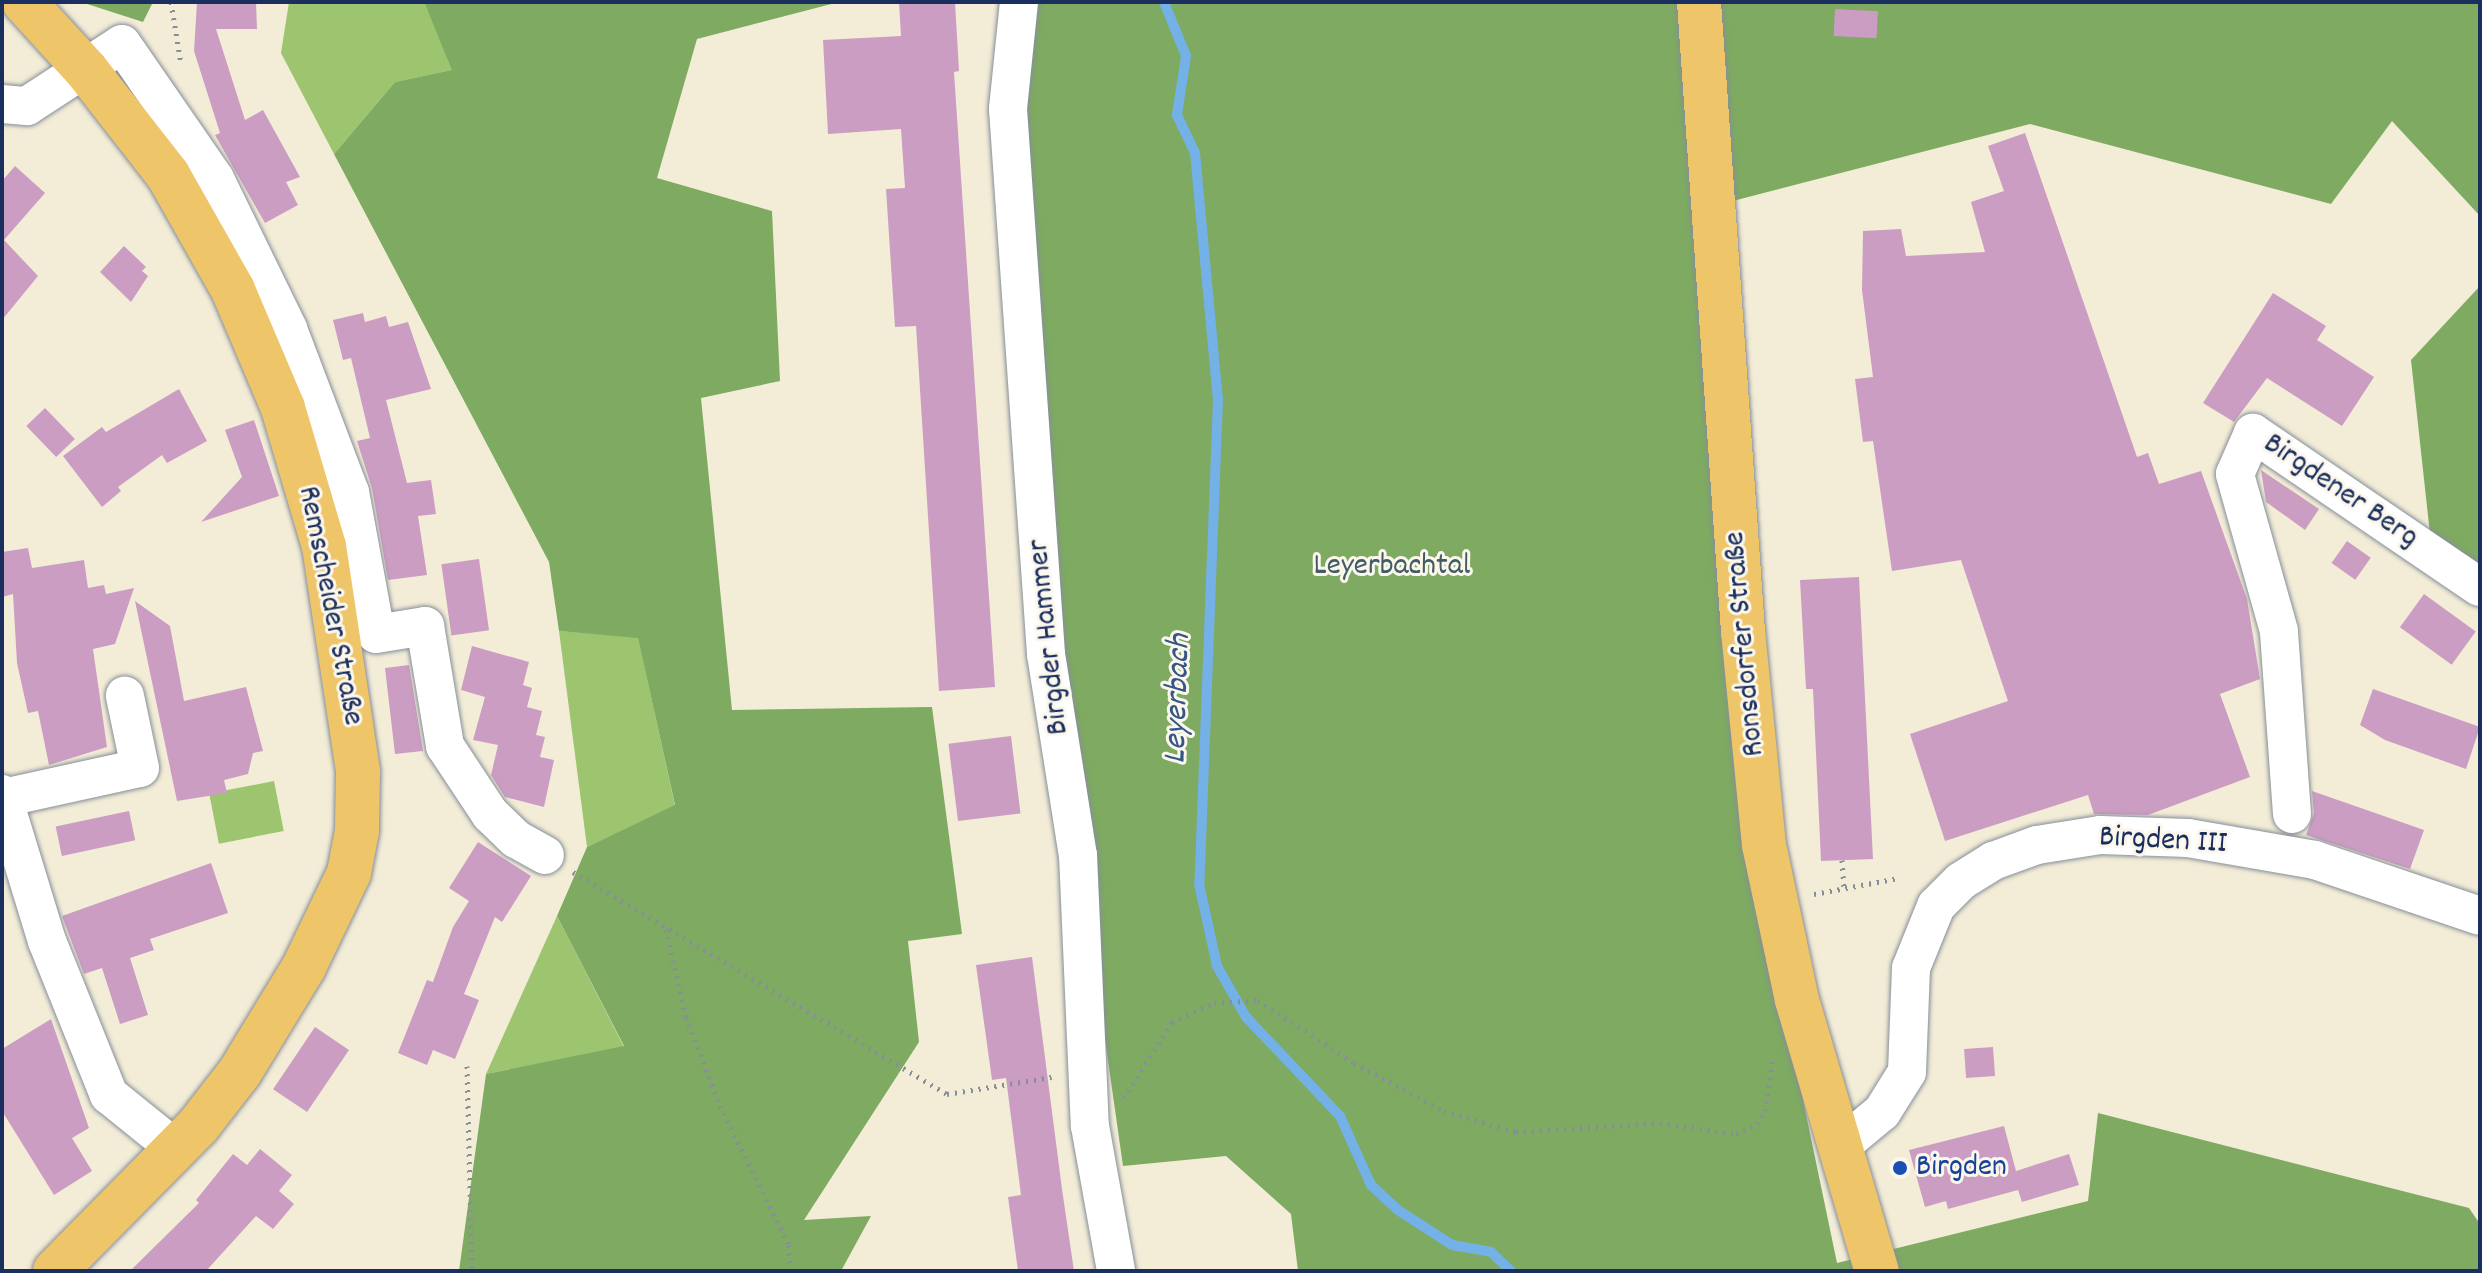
<!DOCTYPE html>
<meta charset="utf-8">
<style>
body{margin:0}
#map{position:relative;width:2482px;height:1273px;overflow:hidden;background:#f3edd7;font-family:Dekko,sans-serif}
div>[style]{position:absolute}
.green>*{inset:0;background:#9dc46e;transform-origin:0 0}
.forest>*{inset:0;background:#7eaa61}
.stream>*{height:10px;margin:-5px;padding:0 5px;transform-origin:5px;border-radius:5px;background:#73b1e6}
.building>*{inset:0;background:#cc9dc3;transform-origin:0 0}
.path>*{height:5px;margin-top:-2.5px;transform-origin:0;background:repeating-linear-gradient(90deg,#878e9a 0 2px,transparent 0 8px)}
.roads{filter:drop-shadow(0 0 2px #878e9a) drop-shadow(0 0 2px #878e9a)}
.minor>*{height:38px;margin:-19px;padding:0 19px;transform-origin:19px;border-radius:19px;background:#fff}
.major>*{height:44px;margin:-22px;padding:0 22px;transform-origin:22px;border-radius:22px;background:#eec569}
.dots>*{width:22px;height:22px;translate:-50% -50%;box-sizing:border-box;border:4px solid #fbf7ec;border-radius:50%}
span{translate:-50% -50%;white-space:nowrap;text-align:center;line-height:1.15;-webkit-text-stroke:6px #fbf7ec;paint-order:stroke}
.street-label{font-size:32px;color:#1b2f5e}
.park-label{font-size:32px;color:#425c63}
.transit-label{font-size:32px;color:#164399}
.left{translate:0 -50%;text-align:left}
.water-label{font-size:34px;color:#355687;font-style:italic}
.frame{position:absolute;inset:0;border:4px solid #1b2f5e;pointer-events:none}
</style>
<div id="map">
<div class="green">
<i style="clip-path:polygon(289px 2px,424px 2px,453px 70px,395px 82px,334px 154px,281px 53px)"></i>
<i style="clip-path:polygon(559px 631px,638px 637px,675px 806px,587px 847px)"></i>
<i style="left:274px;top:781px;width:51px;height:66px;rotate:79deg"></i>
<i style="clip-path:polygon(557px 916px,624px 1047px,486px 1074px)"></i>
</div>
<div class="forest">
<i style="clip-path:polygon(81px 2px,153px 2px,143px 22px)"></i>
<i style="clip-path:polygon(424px 2px,839px 2px,697px 39px,657px 178px,772px 211px,780px 381px,701px 398px,732px 710px,932px 707px,962px 934px,908px 941px,919px 1042px,804px 1220px,871px 1216px,841px 1271px,459px 1271px,486px 1074px,624px 1046px,557px 916px,587px 847px,675px 805px,638px 638px,559px 631px,549px 562px,334px 154px,395px 82px,452px 70px)"></i>
<i style="clip-path:polygon(1006px 2px,2480px 2px,2480px 216px,2392px 121px,2331px 204px,2030px 124px,1702px 209px,1745px 821px,1837px 1263px,2088px 1201px,2098px 1113px,2469px 1208px,2480px 1224px,2480px 1271px,1298px 1271px,1291px 1214px,1226px 1156px,1123px 1166px,1057px 702px)"></i>
<i style="clip-path:polygon(2480px 286px,2480px 569px,2430px 534px,2411px 360px)"></i>
</div>
<div class="stream">
<i style="left:1164px;top:2px;width:58px;rotate:67.8deg"></i>
<i style="left:1186px;top:56px;width:60px;rotate:98.7deg"></i>
<i style="left:1177px;top:115px;width:42px;rotate:64.7deg"></i>
<i style="left:1195px;top:153px;width:247px;rotate:84.7deg"></i>
<i style="left:1218px;top:399px;width:485px;rotate:92.2deg"></i>
<i style="left:1199px;top:884px;width:84px;rotate:77.6deg"></i>
<i style="left:1217px;top:966px;width:59px;rotate:60.4deg"></i>
<i style="left:1246px;top:1017px;width:137px;rotate:46.5deg"></i>
<i style="left:1340px;top:1116px;width:76px;rotate:65.8deg"></i>
<i style="left:1371px;top:1185px;width:37px;rotate:43deg"></i>
<i style="left:1398px;top:1210px;width:64px;rotate:32.9deg"></i>
<i style="left:1452px;top:1245px;width:40px;rotate:10deg"></i>
<i style="left:1491px;top:1252px;width:28px;rotate:44deg"></i>
</div>
<div class="building">
<i style="clip-path:polygon(197px 2px,256px 2px,257px 29px,216px 29px,245px 120px,263px 110px,300px 177px,286px 182px,298px 205px,265px 223px,215px 135px,220px 133px,194px 51px)"></i>
<i style="clip-path:polygon(899px 2px,955px 2px,959px 71px,954px 72px,995px 687px,939px 691px,916px 326px,895px 327px,886px 189px,905px 188px,901px 129px,828px 134px,823px 40px,901px 36px)"></i>
<i style="left:1835px;top:9px;width:43px;height:27px;rotate:3deg"></i>
<i style="clip-path:polygon(2025px 133px,2137px 457px,2148px 453px,2159px 484px,2201px 471px,2247px 599px,2260px 679px,2220px 694px,2250px 777px,2148px 815px,2094px 814px,2088px 795px,1945px 841px,1910px 734px,2008px 701px,1961px 560px,1892px 571px,1873px 441px,1863px 442px,1855px 379px,1873px 377px,1862px 290px,1863px 231px,1901px 229px,1906px 256px,1985px 252px,1971px 202px,2004px 191px,1988px 146px)"></i>
<i style="clip-path:polygon(15px 166px,45px 193px,4px 240px,38px 276px,2px 320px,2px 181px)"></i>
<i style="clip-path:polygon(124px 246px,146px 267px,142px 271px,148px 276px,131px 302px,100px 272px)"></i>
<i style="clip-path:polygon(2273px 293px,2326px 326px,2317px 340px,2374px 377px,2342px 426px,2267px 378px,2234px 422px,2203px 403px)"></i>
<i style="clip-path:polygon(363px 313px,365px 322px,386px 316px,389px 327px,408px 322px,431px 389px,386px 400px,407px 483px,431px 480px,436px 514px,418px 516px,427px 575px,388px 580px,372px 488px,357px 441px,370px 438px,351px 358px,343px 360px,333px 320px)"></i>
<i style="clip-path:polygon(179px 389px,207px 441px,167px 463px,162px 455px,118px 487px,121px 491px,102px 507px,63px 456px,102px 427px,106px 432px)"></i>
<i style="left:45px;top:408px;width:43px;height:26px;rotate:46deg"></i>
<i style="clip-path:polygon(254px 420px,279px 496px,201px 522px,242px 477px,225px 430px)"></i>
<i style="clip-path:polygon(2261px 470px,2319px 509px,2305px 530px,2266px 502px)"></i>
<i style="left:2347px;top:541px;width:29px;height:27px;rotate:35deg"></i>
<i style="clip-path:polygon(28px 548px,32px 568px,84px 560px,88px 588px,104px 585px,106px 594px,134px 588px,115px 644px,93px 649px,107px 747px,49px 765px,38px 711px,28px 713px,17px 663px,13px 594px,2px 597px,2px 552px)"></i>
<i style="left:479px;top:559px;width:72px;height:38px;rotate:82deg"></i>
<i style="clip-path:polygon(1859px 577px,1873px 859px,1821px 861px,1813px 689px,1806px 689px,1800px 580px)"></i>
<i style="left:2424px;top:594px;width:64px;height:41px;rotate:36deg"></i>
<i style="clip-path:polygon(135px 601px,170px 626px,184px 701px,246px 687px,263px 751px,253px 753px,248px 774px,224px 780px,227px 793px,177px 801px)"></i>
<i style="clip-path:polygon(472px 646px,529px 662px,523px 685px,532px 688px,527px 707px,542px 711px,536px 735px,545px 737px,540px 757px,554px 760px,544px 807px,505px 797px,491px 775px,498px 745px,473px 740px,485px 697px,461px 690px)"></i>
<i style="clip-path:polygon(409px 665px,423px 751px,395px 754px,385px 668px)"></i>
<i style="clip-path:polygon(2373px 689px,2480px 727px,2466px 769px,2385px 740px,2360px 725px)"></i>
<i style="left:1011px;top:736px;width:78px;height:63px;rotate:83deg"></i>
<i style="clip-path:polygon(2312px 791px,2424px 830px,2410px 869px,2306px 835px,2314px 813px)"></i>
<i style="left:129px;top:811px;width:30px;height:75px;rotate:78deg"></i>
<i style="clip-path:polygon(478px 842px,531px 876px,502px 922px,495px 917px,464px 994px,479px 1000px,455px 1059px,433px 1050px,427px 1065px,398px 1053px,427px 980px,433px 982px,453px 927px,469px 901px,449px 888px)"></i>
<i style="clip-path:polygon(211px 863px,228px 913px,150px 939px,154px 950px,130px 958px,148px 1015px,120px 1024px,102px 968px,84px 974px,62px 916px)"></i>
<i style="clip-path:polygon(1032px 957px,1062px 1189px,1074px 1271px,1018px 1271px,1008px 1197px,1021px 1195px,1006px 1078px,992px 1080px,976px 965px)"></i>
<i style="clip-path:polygon(51px 1019px,89px 1128px,72px 1138px,92px 1171px,54px 1195px,2px 1111px,2px 1049px)"></i>
<i style="left:315px;top:1027px;width:41px;height:75px;rotate:34deg"></i>
<i style="left:1993px;top:1047px;width:29px;height:29px;rotate:86deg"></i>
<i style="clip-path:polygon(2004px 1126px,2016px 1171px,2069px 1154px,2079px 1185px,2022px 1202px,2018px 1190px,1948px 1209px,1946px 1201px,1925px 1207px,1909px 1150px)"></i>
<i style="clip-path:polygon(260px 1149px,292px 1175px,279px 1191px,294px 1204px,273px 1229px,256px 1216px,206px 1271px,130px 1271px,199px 1203px,196px 1200px,233px 1154px,247px 1165px)"></i>
</div>
<div class="path">
<i style="left:171px;top:2px;width:63px;rotate:80.8deg"></i>
<i style="left:1842px;top:860px;width:27px;rotate:86deg"></i>
<i style="left:573px;top:872px;width:435px;rotate:30.7deg"></i>
<i style="left:947px;top:1094px;width:106px;rotate:-9.2deg"></i>
<i style="left:1814px;top:894px;width:86px;rotate:-10.7deg"></i>
<i style="left:666px;top:929px;width:90px;rotate:77.2deg"></i>
<i style="left:686px;top:1017px;width:95px;rotate:69.1deg"></i>
<i style="left:720px;top:1106px;width:155px;rotate:63.6deg"></i>
<i style="left:789px;top:1245px;width:26px;rotate:88deg"></i>
<i style="left:467px;top:1066px;width:205px;rotate:88.6deg"></i>
<i style="left:1124px;top:1098px;width:90px;rotate:-57.7deg"></i>
<i style="left:1172px;top:1022px;width:46px;rotate:-24.3deg"></i>
<i style="left:1214px;top:1003px;width:44px;rotate:-3.9deg"></i>
<i style="left:1258px;top:1000px;width:115px;rotate:33.3deg"></i>
<i style="left:1354px;top:1063px;width:102px;rotate:28.1deg"></i>
<i style="left:1444px;top:1111px;width:75px;rotate:16.3deg"></i>
<i style="left:1516px;top:1132px;width:144px;rotate:-3.6deg"></i>
<i style="left:1660px;top:1123px;width:77px;rotate:8.2deg"></i>
<i style="left:1736px;top:1134px;width:24px;rotate:-24deg"></i>
<i style="left:1758px;top:1124px;width:15px;rotate:-62deg"></i>
<i style="left:1765px;top:1111px;width:54px;rotate:-81.4deg"></i>
</div>
<div class="roads">
<div class="minor">
<i style="left:1019px;top:2px;width:108px;rotate:95.9deg"></i>
<i style="left:1008px;top:109px;width:546px;rotate:86.01deg"></i>
<i style="left:1046px;top:654px;width:204px;rotate:81deg"></i>
<i style="left:1078px;top:855px;width:271px;rotate:87.5deg"></i>
<i style="left:1090px;top:1126px;width:147px;rotate:79.8deg"></i>
<i style="left:2px;top:104px;width:25px;rotate:5deg"></i>
<i style="left:27px;top:106px;width:113px;rotate:-33.1deg"></i>
<i style="left:122px;top:44px;width:164px;rotate:55.4deg"></i>
<i style="left:215px;top:179px;width:167px;rotate:64deg"></i>
<i style="left:288px;top:329px;width:174px;rotate:69.2deg"></i>
<i style="left:350px;top:492px;width:144px;rotate:79.6deg"></i>
<i style="left:376px;top:634px;width:50px;rotate:-9.3deg"></i>
<i style="left:425px;top:626px;width:122px;rotate:80.5deg"></i>
<i style="left:445px;top:746px;width:82px;rotate:56.5deg"></i>
<i style="left:490px;top:814px;width:36px;rotate:44deg"></i>
<i style="left:516px;top:839px;width:33px;rotate:29deg"></i>
<i style="left:2px;top:794px;width:154px;rotate:73deg"></i>
<i style="left:47px;top:941px;width:166px;rotate:68.1deg"></i>
<i style="left:109px;top:1095px;width:86px;rotate:38.9deg"></i>
<i style="left:3px;top:798px;width:140px;rotate:-12.4deg"></i>
<i style="left:140px;top:768px;width:74px;rotate:-101.8deg"></i>
<i style="left:2292px;top:814px;width:183px;rotate:-94.1deg"></i>
<i style="left:2279px;top:631px;width:163px;rotate:-105.7deg"></i>
<i style="left:2235px;top:474px;width:45px;rotate:-66.3deg"></i>
<i style="left:2253px;top:433px;width:274px;rotate:34.2deg"></i>
<i style="left:1841px;top:1146px;width:53px;rotate:-39.7deg"></i>
<i style="left:1882px;top:1112px;width:47px;rotate:-58deg"></i>
<i style="left:1907px;top:1072px;width:104px;rotate:-87.8deg"></i>
<i style="left:1911px;top:968px;width:67px;rotate:-68deg"></i>
<i style="left:1936px;top:906px;width:35px;rotate:-45deg"></i>
<i style="left:1961px;top:881px;width:38px;rotate:-32deg"></i>
<i style="left:1993px;top:861px;width:47px;rotate:-20deg"></i>
<i style="left:2037px;top:845px;width:64px;rotate:-9deg"></i>
<i style="left:2100px;top:835px;width:88px;rotate:2deg"></i>
<i style="left:2188px;top:838px;width:129px;rotate:9.8deg"></i>
<i style="left:2315px;top:860px;width:174px;rotate:18.7deg"></i>
</div>
<div class="major">
<i style="left:24px;top:2px;width:93px;rotate:47.6deg"></i>
<i style="left:87px;top:71px;width:132px;rotate:52.1deg"></i>
<i style="left:168px;top:175px;width:132px;rotate:60.5deg"></i>
<i style="left:233px;top:290px;width:128px;rotate:67deg"></i>
<i style="left:283px;top:408px;width:144px;rotate:73.5deg"></i>
<i style="left:324px;top:546px;width:229px;rotate:81.4deg"></i>
<i style="left:358px;top:772px;width:59px;rotate:91deg"></i>
<i style="left:357px;top:831px;width:43px;rotate:100.8deg"></i>
<i style="left:349px;top:873px;width:104px;rotate:115.6deg"></i>
<i style="left:304px;top:967px;width:123px;rotate:121.4deg"></i>
<i style="left:240px;top:1072px;width:68px;rotate:127.9deg"></i>
<i style="left:198px;top:1126px;width:204px;rotate:134.6deg"></i>
<i style="left:1699px;top:2px;width:631px;rotate:86deg"></i>
<i style="left:1743px;top:631px;width:215px;rotate:84.4deg"></i>
<i style="left:1764px;top:845px;width:158px;rotate:78deg"></i>
<i style="left:1797px;top:1000px;width:283px;rotate:73.6deg"></i>
</div>
</div>
<div class="dots">
<i style="left:1900px;top:1168px;background:#1a4fb4"></i>
</div>
<div class="street-label">
<span style="left:2340px;top:492px;rotate:34deg">Birgdener Berg</span>
<span style="left:329px;top:606px;rotate:79deg">Remscheider Straße</span>
<span style="left:1050px;top:637px;rotate:-96deg">Birgder Hammer</span>
<span style="left:1746px;top:644px;rotate:-95deg">Ronsdorfer Straße</span>
<span style="left:2163px;top:842px;rotate:3deg">Birgden III</span>
</div>
<div class="park-label">
<span style="left:1392px;top:567px">Leyerbachtal</span>
</div>
<div class="transit-label">
<span class="left" style="left:1916px;top:1168px">Birgden</span>
</div>
<div class="water-label">
<span style="left:1179px;top:699px;rotate:-88deg">Leyerbach</span>
</div>
<div class="frame"></div>
</div>
